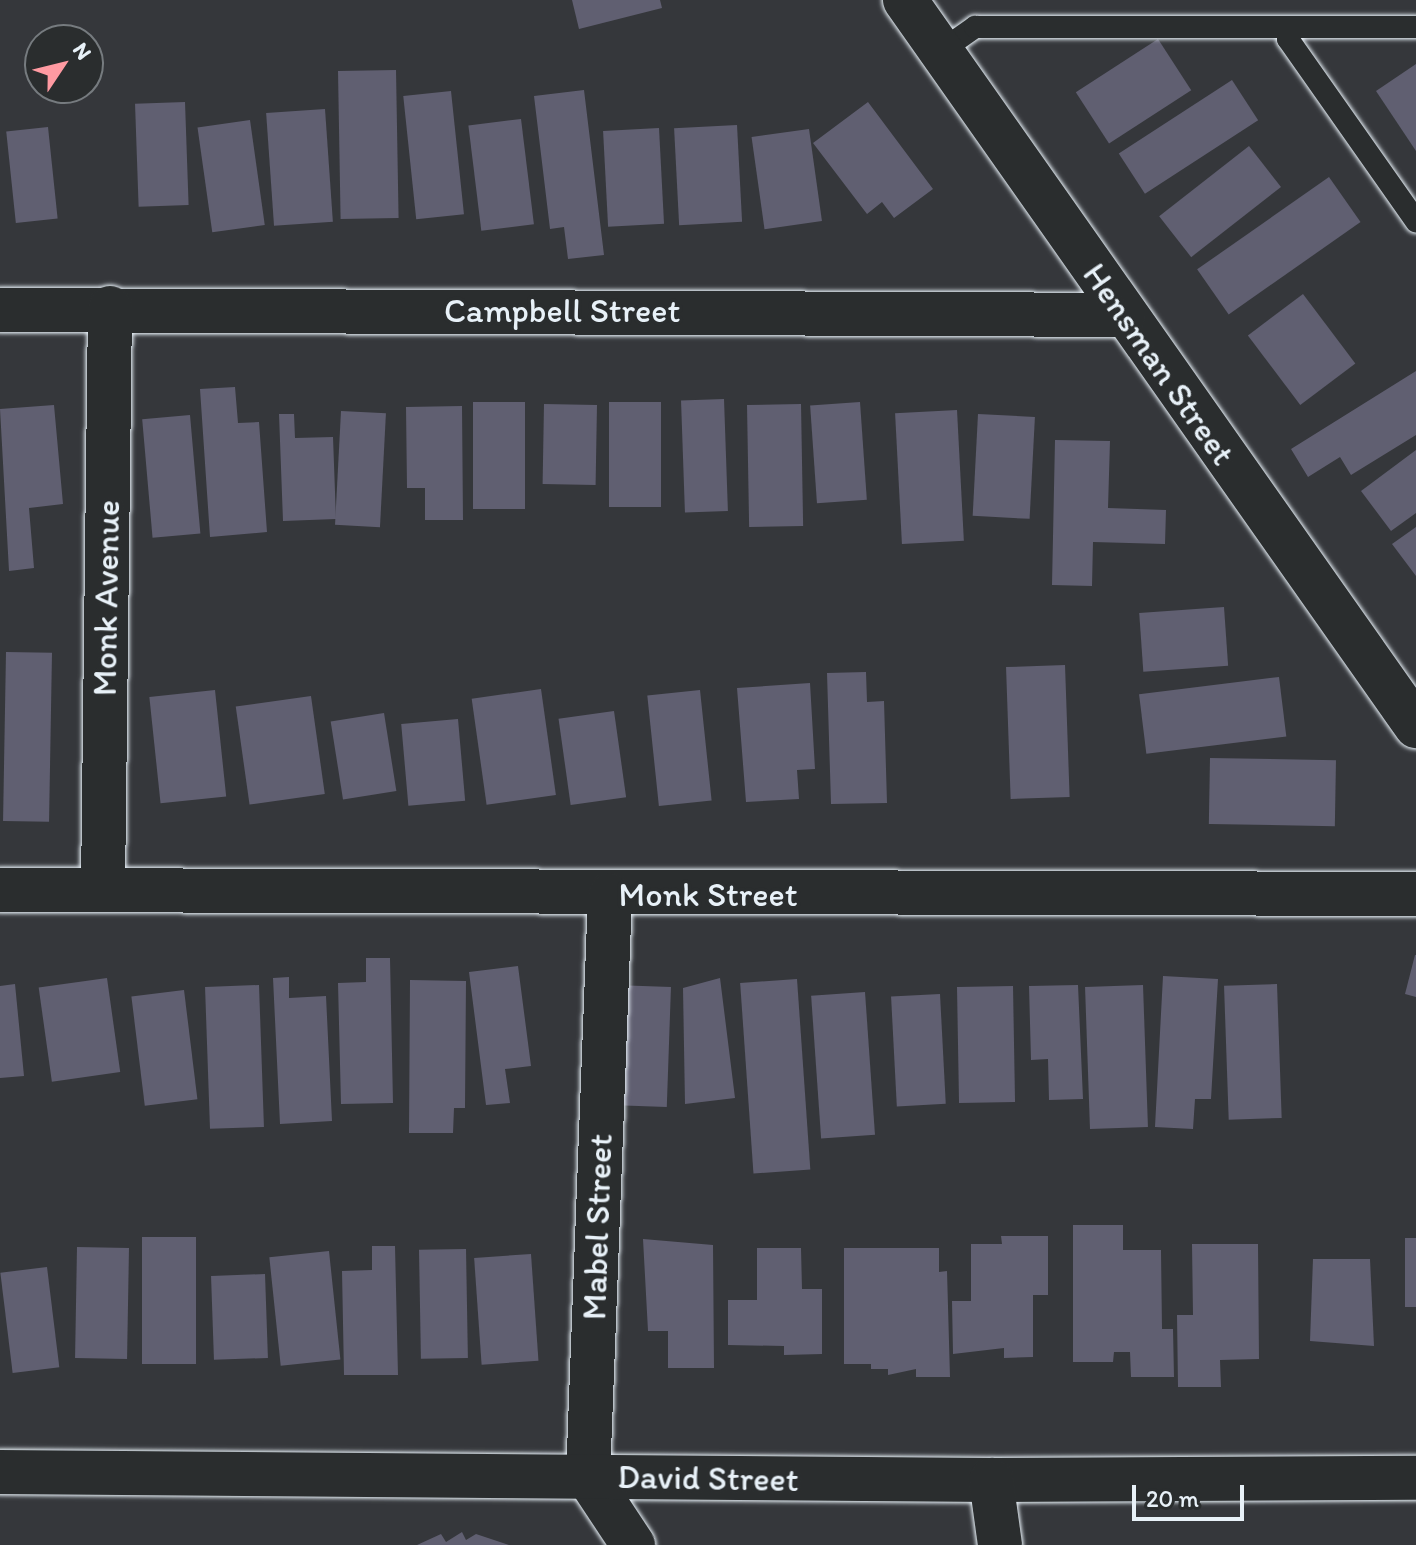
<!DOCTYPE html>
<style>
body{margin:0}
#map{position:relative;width:1416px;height:1545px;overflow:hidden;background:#35373b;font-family:Itim,sans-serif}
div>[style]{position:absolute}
.building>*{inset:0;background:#605f71;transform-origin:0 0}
.roads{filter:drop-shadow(0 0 2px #e8f1f8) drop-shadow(0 0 2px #e8f1f8)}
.service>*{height:22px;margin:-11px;padding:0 11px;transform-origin:11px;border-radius:11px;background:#2a2d2e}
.minor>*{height:44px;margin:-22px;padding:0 22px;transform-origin:22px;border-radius:22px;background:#2a2d2e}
span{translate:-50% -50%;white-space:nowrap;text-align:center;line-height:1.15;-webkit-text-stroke:7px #2a2d2e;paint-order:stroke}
.street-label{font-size:34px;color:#e8f1f8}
.north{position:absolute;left:24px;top:24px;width:80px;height:80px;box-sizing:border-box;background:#2a2d2e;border:2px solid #767b7f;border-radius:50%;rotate:55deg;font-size:22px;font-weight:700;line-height:32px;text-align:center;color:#e8f1f8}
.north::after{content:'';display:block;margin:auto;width:28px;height:36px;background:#ff9aa2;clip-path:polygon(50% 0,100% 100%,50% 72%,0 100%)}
.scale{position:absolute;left:1132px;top:1485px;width:112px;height:36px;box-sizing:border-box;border:4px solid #e8f1f8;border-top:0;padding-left:10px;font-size:24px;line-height:28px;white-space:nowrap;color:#e8f1f8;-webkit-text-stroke:6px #2a2d2e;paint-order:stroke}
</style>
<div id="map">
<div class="building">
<i style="clip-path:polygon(572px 0,660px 0,662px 8px,579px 29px)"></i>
<i style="left:1158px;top:39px;width:61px;height:98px;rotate:57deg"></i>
<i style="clip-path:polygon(1416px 64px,1416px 151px,1376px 91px)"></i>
<i style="left:396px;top:70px;width:148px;height:58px;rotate:89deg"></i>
<i style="left:1232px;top:80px;width:48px;height:135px;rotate:57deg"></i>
<i style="clip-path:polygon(584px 90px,604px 255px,568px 259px,564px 227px,550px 229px,534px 96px)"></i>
<i style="left:451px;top:91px;width:124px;height:48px;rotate:84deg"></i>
<i style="left:185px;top:102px;width:103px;height:50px;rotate:88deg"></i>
<i style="clip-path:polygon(868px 102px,933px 189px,894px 218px,882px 202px,867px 214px,813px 143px)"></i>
<i style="left:325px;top:109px;width:113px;height:59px;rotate:86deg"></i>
<i style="left:521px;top:119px;width:106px;height:53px;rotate:83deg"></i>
<i style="left:250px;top:120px;width:106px;height:53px;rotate:82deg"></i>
<i style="left:737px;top:125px;width:97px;height:63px;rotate:87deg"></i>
<i style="left:48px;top:127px;width:92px;height:42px;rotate:84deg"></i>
<i style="left:659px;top:128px;width:96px;height:56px;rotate:87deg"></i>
<i style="left:809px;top:129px;width:93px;height:58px;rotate:82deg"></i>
<i style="left:1249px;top:146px;width:52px;height:114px;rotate:52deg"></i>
<i style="left:1329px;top:177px;width:55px;height:161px;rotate:55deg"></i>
<i style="left:1303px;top:294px;width:87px;height:69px;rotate:53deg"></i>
<i style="clip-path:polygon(1416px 371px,1416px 435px,1351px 475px,1340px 457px,1308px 477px,1291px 449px)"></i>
<i style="clip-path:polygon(235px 387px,238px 423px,259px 422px,267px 532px,210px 537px,200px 389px)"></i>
<i style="left:724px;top:399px;width:112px;height:43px;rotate:88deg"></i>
<i style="left:473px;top:402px;width:52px;height:107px"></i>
<i style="left:609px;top:402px;width:52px;height:105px"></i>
<i style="left:860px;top:402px;width:98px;height:50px;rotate:86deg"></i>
<i style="left:544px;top:404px;width:53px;height:80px;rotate:1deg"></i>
<i style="left:801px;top:404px;width:122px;height:54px;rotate:89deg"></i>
<i style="clip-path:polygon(54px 405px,63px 504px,29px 508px,34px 568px,9px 571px,0 409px)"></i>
<i style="clip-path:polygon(462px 406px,463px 520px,425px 520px,425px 488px,407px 488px,406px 407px)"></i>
<i style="left:957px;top:410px;width:131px;height:62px;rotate:87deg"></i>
<i style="left:341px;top:411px;width:45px;height:114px;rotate:3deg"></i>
<i style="clip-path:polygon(279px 414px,294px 414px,295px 438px,333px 437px,336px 519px,283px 521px)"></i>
<i style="left:978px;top:414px;width:57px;height:102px;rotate:3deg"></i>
<i style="left:190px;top:415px;width:119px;height:48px;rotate:85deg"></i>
<i style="clip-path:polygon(1055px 440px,1110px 441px,1108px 508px,1166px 510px,1165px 544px,1093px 542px,1092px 586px,1052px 585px)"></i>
<i style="clip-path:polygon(1416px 450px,1416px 513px,1391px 531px,1361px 491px)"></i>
<i style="clip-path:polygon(1416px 527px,1416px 576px,1392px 544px)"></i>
<i style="left:1224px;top:607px;width:59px;height:85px;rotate:86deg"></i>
<i style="left:6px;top:652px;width:46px;height:169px;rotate:1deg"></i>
<i style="left:1065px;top:665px;width:132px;height:59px;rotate:88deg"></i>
<i style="clip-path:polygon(866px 672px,867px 702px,884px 701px,887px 803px,831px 804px,827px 673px)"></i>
<i style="left:1279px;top:677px;width:60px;height:141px;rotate:83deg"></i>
<i style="clip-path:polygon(810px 683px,815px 769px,797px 770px,799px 799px,746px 802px,737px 688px)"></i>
<i style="left:541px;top:689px;width:107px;height:70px;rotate:82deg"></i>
<i style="left:215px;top:690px;width:107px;height:66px;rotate:84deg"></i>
<i style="left:700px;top:690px;width:111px;height:53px;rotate:84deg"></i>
<i style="left:311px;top:696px;width:99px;height:76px;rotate:82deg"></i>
<i style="left:614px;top:711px;width:87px;height:56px;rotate:82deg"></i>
<i style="left:384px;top:713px;width:79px;height:54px;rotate:81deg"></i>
<i style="left:458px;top:719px;width:82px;height:57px;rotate:85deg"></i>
<i style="left:1210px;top:758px;width:126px;height:66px;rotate:1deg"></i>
<i style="clip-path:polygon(1415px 955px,1416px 955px,1416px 997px,1405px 994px)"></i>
<i style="clip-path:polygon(366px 958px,390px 958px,393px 1103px,341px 1104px,338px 983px,366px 982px)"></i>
<i style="clip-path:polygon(518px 966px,531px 1066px,505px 1069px,510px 1103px,486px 1105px,469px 972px)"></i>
<i style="clip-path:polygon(1163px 976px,1218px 979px,1211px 1099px,1195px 1099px,1193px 1129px,1155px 1127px)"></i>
<i style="clip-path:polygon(289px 977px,289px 998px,326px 996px,332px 1121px,280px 1124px,273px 978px)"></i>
<i style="left:107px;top:978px;width:95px;height:69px;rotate:82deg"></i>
<i style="clip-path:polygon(720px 978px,735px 1098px,685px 1104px,683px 988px)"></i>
<i style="left:797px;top:979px;width:191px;height:57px;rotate:86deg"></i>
<i style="clip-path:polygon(410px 980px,466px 981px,465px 1108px,454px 1108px,453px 1133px,409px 1133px)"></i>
<i style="clip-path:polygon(15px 984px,24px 1076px,0 1078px,0 986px)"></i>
<i style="left:1277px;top:984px;width:134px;height:53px;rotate:88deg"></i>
<i style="left:259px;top:985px;width:142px;height:54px;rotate:88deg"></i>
<i style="left:614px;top:985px;width:57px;height:120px;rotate:2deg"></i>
<i style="clip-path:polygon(1078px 985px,1083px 1099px,1049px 1100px,1048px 1059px,1031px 1060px,1029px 986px)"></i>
<i style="left:1143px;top:985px;width:142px;height:58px;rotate:88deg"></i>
<i style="left:1013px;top:986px;width:116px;height:56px;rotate:89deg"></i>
<i style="left:184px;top:990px;width:110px;height:53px;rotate:83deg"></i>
<i style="left:865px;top:992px;width:143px;height:54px;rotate:86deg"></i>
<i style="left:940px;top:994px;width:110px;height:49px;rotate:87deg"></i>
<i style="clip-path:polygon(1073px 1225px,1123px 1225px,1123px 1250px,1161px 1250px,1162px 1329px,1173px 1329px,1174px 1377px,1131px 1377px,1130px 1352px,1114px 1352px,1113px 1362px,1073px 1362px)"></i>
<i style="clip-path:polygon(1001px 1236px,1048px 1236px,1048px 1295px,1033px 1295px,1033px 1357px,1004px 1358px,1004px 1348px,953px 1354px,952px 1301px,971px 1301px,971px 1244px,1002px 1244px)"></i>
<i style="left:142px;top:1237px;width:54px;height:127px"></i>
<i style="left:1405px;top:1238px;width:11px;height:69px"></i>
<i style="clip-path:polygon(643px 1239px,713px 1245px,714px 1368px,668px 1368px,668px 1331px,648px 1331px)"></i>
<i style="clip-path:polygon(1192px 1244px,1258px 1244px,1259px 1359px,1220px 1360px,1221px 1387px,1178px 1387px,1177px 1315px,1193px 1315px)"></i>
<i style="clip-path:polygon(372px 1246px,395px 1246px,398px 1375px,344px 1375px,342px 1271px,372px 1270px)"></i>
<i style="left:77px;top:1247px;width:52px;height:111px;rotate:1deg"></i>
<i style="clip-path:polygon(757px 1248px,801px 1248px,802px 1289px,822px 1289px,822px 1354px,784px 1355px,784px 1346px,728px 1345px,728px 1300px,757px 1300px)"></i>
<i style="clip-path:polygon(844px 1248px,939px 1248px,939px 1272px,947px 1271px,950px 1377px,916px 1377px,916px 1369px,888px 1375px,888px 1369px,871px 1369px,871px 1364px,844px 1364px)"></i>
<i style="left:466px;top:1249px;width:109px;height:47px;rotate:89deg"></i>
<i style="left:329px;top:1251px;width:109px;height:60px;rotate:84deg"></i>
<i style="left:531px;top:1254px;width:107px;height:57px;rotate:86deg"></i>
<i style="clip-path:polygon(1313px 1259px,1370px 1259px,1374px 1346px,1310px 1341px)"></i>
<i style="left:47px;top:1267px;width:101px;height:47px;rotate:83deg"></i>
<i style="left:265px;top:1274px;width:84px;height:54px;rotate:88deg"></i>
<i style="clip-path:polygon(462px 1532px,466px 1540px,476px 1534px,509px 1545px,417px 1545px,441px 1534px,446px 1542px)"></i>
</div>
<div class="roads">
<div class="service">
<i style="left:1288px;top:27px;width:12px;rotate:90deg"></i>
<i style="left:1288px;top:39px;width:223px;rotate:54.9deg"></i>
<i style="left:941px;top:51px;width:42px;rotate:-35.2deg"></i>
<i style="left:975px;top:27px;width:441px"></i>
</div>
<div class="minor">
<i style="left:905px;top:0;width:888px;rotate:54.86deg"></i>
<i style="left:0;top:310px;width:1124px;rotate:0.25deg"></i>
<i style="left:103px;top:888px;width:580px;rotate:-89.31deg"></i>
<i style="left:0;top:890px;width:1416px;rotate:0.16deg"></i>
<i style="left:610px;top:895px;width:582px;rotate:92.16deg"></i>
<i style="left:588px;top:1477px;width:82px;rotate:56.5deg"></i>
<i style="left:0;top:1472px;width:991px;rotate:0.46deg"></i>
<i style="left:991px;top:1480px;width:425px;rotate:-0.3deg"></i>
<i style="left:991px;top:1480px;width:66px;rotate:82.1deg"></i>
</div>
</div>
<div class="street-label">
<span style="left:562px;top:311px">Campbell Street</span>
<span style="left:1159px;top:364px;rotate:55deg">Hensman Street</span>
<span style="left:106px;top:598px;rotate:-89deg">Monk Avenue</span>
<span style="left:708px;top:895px">Monk Street</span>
<span style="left:597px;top:1227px;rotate:-88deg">Mabel Street</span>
<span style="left:708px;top:1478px;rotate:1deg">David Street</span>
</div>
<div class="north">N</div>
<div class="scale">20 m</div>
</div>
